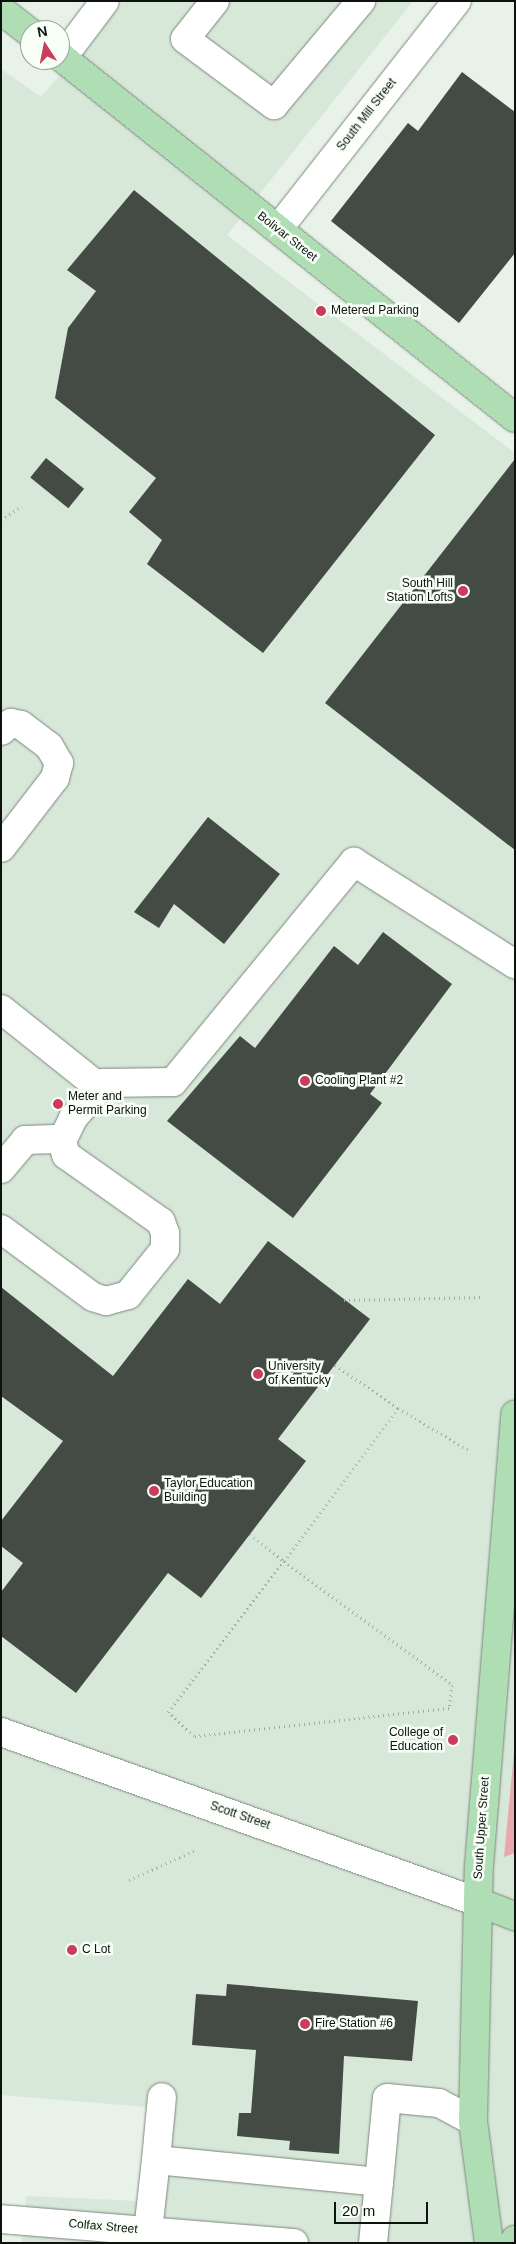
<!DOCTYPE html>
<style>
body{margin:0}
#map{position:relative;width:516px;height:2244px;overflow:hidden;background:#e8f2e8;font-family:Arial,sans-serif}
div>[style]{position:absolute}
.built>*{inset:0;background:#d7e7d8}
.green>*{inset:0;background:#eaa7ae}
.building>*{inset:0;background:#434b44;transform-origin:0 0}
.path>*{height:3px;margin-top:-1.5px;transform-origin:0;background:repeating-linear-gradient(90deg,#a1a9a1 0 1px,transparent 0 5px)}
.roads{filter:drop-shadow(0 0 1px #7d867e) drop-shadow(0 0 1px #7d867e)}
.minor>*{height:28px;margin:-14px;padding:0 14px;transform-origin:14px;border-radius:14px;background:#fff}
.major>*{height:28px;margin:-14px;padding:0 14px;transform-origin:14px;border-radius:14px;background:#afdeb5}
.dots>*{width:14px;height:14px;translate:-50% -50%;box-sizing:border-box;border:2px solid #f7fff7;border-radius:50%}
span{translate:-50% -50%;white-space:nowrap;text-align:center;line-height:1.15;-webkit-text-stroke:5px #f7fff7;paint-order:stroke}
.street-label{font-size:12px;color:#0e120f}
.poi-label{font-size:12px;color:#0e120f}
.left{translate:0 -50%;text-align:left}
.right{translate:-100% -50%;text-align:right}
.frame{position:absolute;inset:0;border:2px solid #0e120f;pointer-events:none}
.north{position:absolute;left:20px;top:20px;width:50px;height:50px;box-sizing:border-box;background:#f7fff7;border:1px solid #9aa09a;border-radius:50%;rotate:349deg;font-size:14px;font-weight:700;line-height:20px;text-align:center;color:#0e120f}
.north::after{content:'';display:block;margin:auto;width:18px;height:22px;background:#cb3b5c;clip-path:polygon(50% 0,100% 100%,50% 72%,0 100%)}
.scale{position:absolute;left:334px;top:2202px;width:94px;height:22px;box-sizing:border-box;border:2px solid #0e120f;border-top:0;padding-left:6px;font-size:15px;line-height:18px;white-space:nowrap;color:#0e120f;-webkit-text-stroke:4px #f7fff7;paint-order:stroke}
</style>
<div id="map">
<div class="built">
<i style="clip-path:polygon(evenodd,124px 1px,413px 1px,227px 235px,515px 453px,515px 2243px,22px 2243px,26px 2196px,161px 2202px,172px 2109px,1px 2095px,1px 69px,41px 97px,124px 1px,134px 190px,435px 435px,263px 653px,147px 564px,162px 540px,129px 512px,156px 478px,55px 398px,68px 328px,96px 291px,67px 270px,134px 190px)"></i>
</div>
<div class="green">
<i style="clip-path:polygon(514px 1753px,515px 1853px,504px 1857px)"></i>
</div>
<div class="building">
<i style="clip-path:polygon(462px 72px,515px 112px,515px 253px,459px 323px,331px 221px,408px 123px,418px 131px)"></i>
<i style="clip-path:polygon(134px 190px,435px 435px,263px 653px,147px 564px,162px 540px,129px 512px,156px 478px,55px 398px,68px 328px,96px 291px,67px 270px)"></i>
<i style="left:46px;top:458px;width:49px;height:25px;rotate:39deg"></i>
<i style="clip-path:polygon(515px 459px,515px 850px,325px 703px)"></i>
<i style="clip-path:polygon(208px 817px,280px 874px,224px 944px,174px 904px,159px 928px,134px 912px)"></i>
<i style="clip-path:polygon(383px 932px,452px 984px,370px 1094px,382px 1103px,293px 1218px,167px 1121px,240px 1036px,255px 1048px,334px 946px,358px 965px)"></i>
<i style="clip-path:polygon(268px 1241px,370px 1319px,278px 1439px,306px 1461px,201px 1598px,168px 1573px,76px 1693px,1px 1636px,1px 1592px,23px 1563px,1px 1546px,1px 1521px,63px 1441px,1px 1396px,1px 1287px,113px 1376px,188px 1279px,220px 1304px)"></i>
<i style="clip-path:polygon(227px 1984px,418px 2001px,412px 2061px,344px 2056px,339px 2154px,289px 2150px,290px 2141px,237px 2136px,239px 2113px,251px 2113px,256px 2050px,192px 2045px,196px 1994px,226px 1996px)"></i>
</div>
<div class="path">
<i style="left:1px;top:520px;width:25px;rotate:-34deg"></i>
<i style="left:344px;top:1300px;width:139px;rotate:-1.2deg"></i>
<i style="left:335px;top:1365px;width:76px;rotate:34.3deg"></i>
<i style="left:250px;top:1534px;width:43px;rotate:38.5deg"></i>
<i style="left:284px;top:1561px;width:191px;rotate:-53.3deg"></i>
<i style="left:398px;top:1408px;width:84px;rotate:30.8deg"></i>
<i style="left:284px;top:1561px;width:209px;rotate:36.4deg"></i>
<i style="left:452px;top:1685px;width:23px;rotate:97deg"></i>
<i style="left:449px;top:1708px;width:257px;rotate:173.7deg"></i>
<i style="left:194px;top:1736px;width:35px;rotate:-137deg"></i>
<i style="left:168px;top:1712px;width:190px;rotate:-52.5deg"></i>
<i style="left:129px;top:1880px;width:73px;rotate:-24.1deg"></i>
</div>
<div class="roads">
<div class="minor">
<i style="left:215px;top:1px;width:48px;rotate:128.3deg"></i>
<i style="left:185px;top:39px;width:111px;rotate:36.6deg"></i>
<i style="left:274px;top:105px;width:136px;rotate:-50.1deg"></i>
<i style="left:62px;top:58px;width:71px;rotate:-53deg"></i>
<i style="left:278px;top:229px;width:290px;rotate:-51.9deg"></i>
<i style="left:1px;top:731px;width:13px;rotate:-39deg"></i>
<i style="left:11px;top:723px;width:10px;rotate:11deg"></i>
<i style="left:21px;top:725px;width:35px;rotate:37deg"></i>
<i style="left:49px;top:746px;width:20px;rotate:60deg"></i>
<i style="left:59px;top:763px;width:16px;rotate:105deg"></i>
<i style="left:55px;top:778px;width:88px;rotate:127.6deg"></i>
<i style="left:1px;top:1009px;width:127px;rotate:38.6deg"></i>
<i style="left:1px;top:1169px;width:38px;rotate:-50deg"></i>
<i style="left:25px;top:1140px;width:38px;rotate:-2deg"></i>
<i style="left:1px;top:1229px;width:114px;rotate:36.5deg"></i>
<i style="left:93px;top:1297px;width:14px;rotate:17deg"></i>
<i style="left:106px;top:1301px;width:23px;rotate:-15deg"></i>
<i style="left:128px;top:1295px;width:59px;rotate:-51.2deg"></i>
<i style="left:165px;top:1249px;width:16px;rotate:-90deg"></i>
<i style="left:165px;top:1233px;width:12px;rotate:-110deg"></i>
<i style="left:161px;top:1222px;width:116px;rotate:-144.8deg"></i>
<i style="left:66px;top:1155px;width:15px;rotate:-106deg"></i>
<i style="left:62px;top:1141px;width:25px;rotate:-64deg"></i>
<i style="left:73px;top:1118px;width:47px;rotate:-48.5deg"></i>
<i style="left:104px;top:1083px;width:69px;rotate:-0.8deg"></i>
<i style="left:173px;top:1082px;width:285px;rotate:-50.6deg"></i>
<i style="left:354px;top:862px;width:191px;rotate:32.4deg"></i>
<i style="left:1px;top:1732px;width:506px;rotate:19.62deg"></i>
<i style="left:156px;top:2160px;width:63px;rotate:-84.6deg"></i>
<i style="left:1px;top:2219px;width:294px;rotate:4.7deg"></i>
<i style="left:148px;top:2231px;width:71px;rotate:-83.6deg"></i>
<i style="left:156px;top:2160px;width:224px;rotate:5.6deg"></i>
<i style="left:379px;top:2182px;width:84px;rotate:-84.6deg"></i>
<i style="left:387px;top:2098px;width:52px;rotate:5.5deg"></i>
<i style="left:439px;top:2103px;width:38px;rotate:28deg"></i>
<i style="left:373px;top:2243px;width:61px;rotate:-84.4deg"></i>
</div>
<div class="major">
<i style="left:1px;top:10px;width:37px;rotate:38deg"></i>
<i style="left:60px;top:56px;width:581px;rotate:38.51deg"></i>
<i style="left:478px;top:1902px;width:40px;rotate:21deg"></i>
<i style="left:489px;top:2243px;width:123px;rotate:-97.5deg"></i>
<i style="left:473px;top:2121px;width:255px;rotate:-88.7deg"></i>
<i style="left:479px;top:1866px;width:453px;rotate:-85.4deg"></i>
<i style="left:513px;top:2243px;width:4px;rotate:-56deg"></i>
</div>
</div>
<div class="dots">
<i style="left:321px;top:311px;background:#cb3b5c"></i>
<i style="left:463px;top:591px;background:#cb3b5c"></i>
<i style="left:305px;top:1081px;background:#cb3b5c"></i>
<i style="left:58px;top:1104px;background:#cb3b5c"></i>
<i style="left:258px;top:1374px;background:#cb3b5c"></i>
<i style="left:154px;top:1491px;background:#cb3b5c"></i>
<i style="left:453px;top:1740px;background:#cb3b5c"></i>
<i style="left:72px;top:1950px;background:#cb3b5c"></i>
<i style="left:305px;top:2024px;background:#cb3b5c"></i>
</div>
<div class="street-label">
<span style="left:367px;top:115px;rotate:-52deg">South Mill Street</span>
<span style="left:287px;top:237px;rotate:38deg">Bolivar Street</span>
<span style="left:240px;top:1816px;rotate:19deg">Scott Street</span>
<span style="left:482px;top:1828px;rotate:-86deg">South Upper Street</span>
<span style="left:103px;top:2227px;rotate:5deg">Colfax Street</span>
</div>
<div class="poi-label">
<span class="left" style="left:331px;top:311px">Metered Parking</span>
<span class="right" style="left:453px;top:591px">South Hill<br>Station Lofts</span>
<span class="left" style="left:315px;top:1081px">Cooling Plant #2</span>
<span class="left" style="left:68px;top:1104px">Meter and<br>Permit Parking</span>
<span class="left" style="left:268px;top:1374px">University<br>of Kentucky</span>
<span class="left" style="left:164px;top:1491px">Taylor Education<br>Building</span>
<span class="right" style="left:443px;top:1740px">College of<br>Education</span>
<span class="left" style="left:82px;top:1950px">C Lot</span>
<span class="left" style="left:315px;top:2024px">Fire Station #6</span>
</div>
<div class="frame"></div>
<div class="north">N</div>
<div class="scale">20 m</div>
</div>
